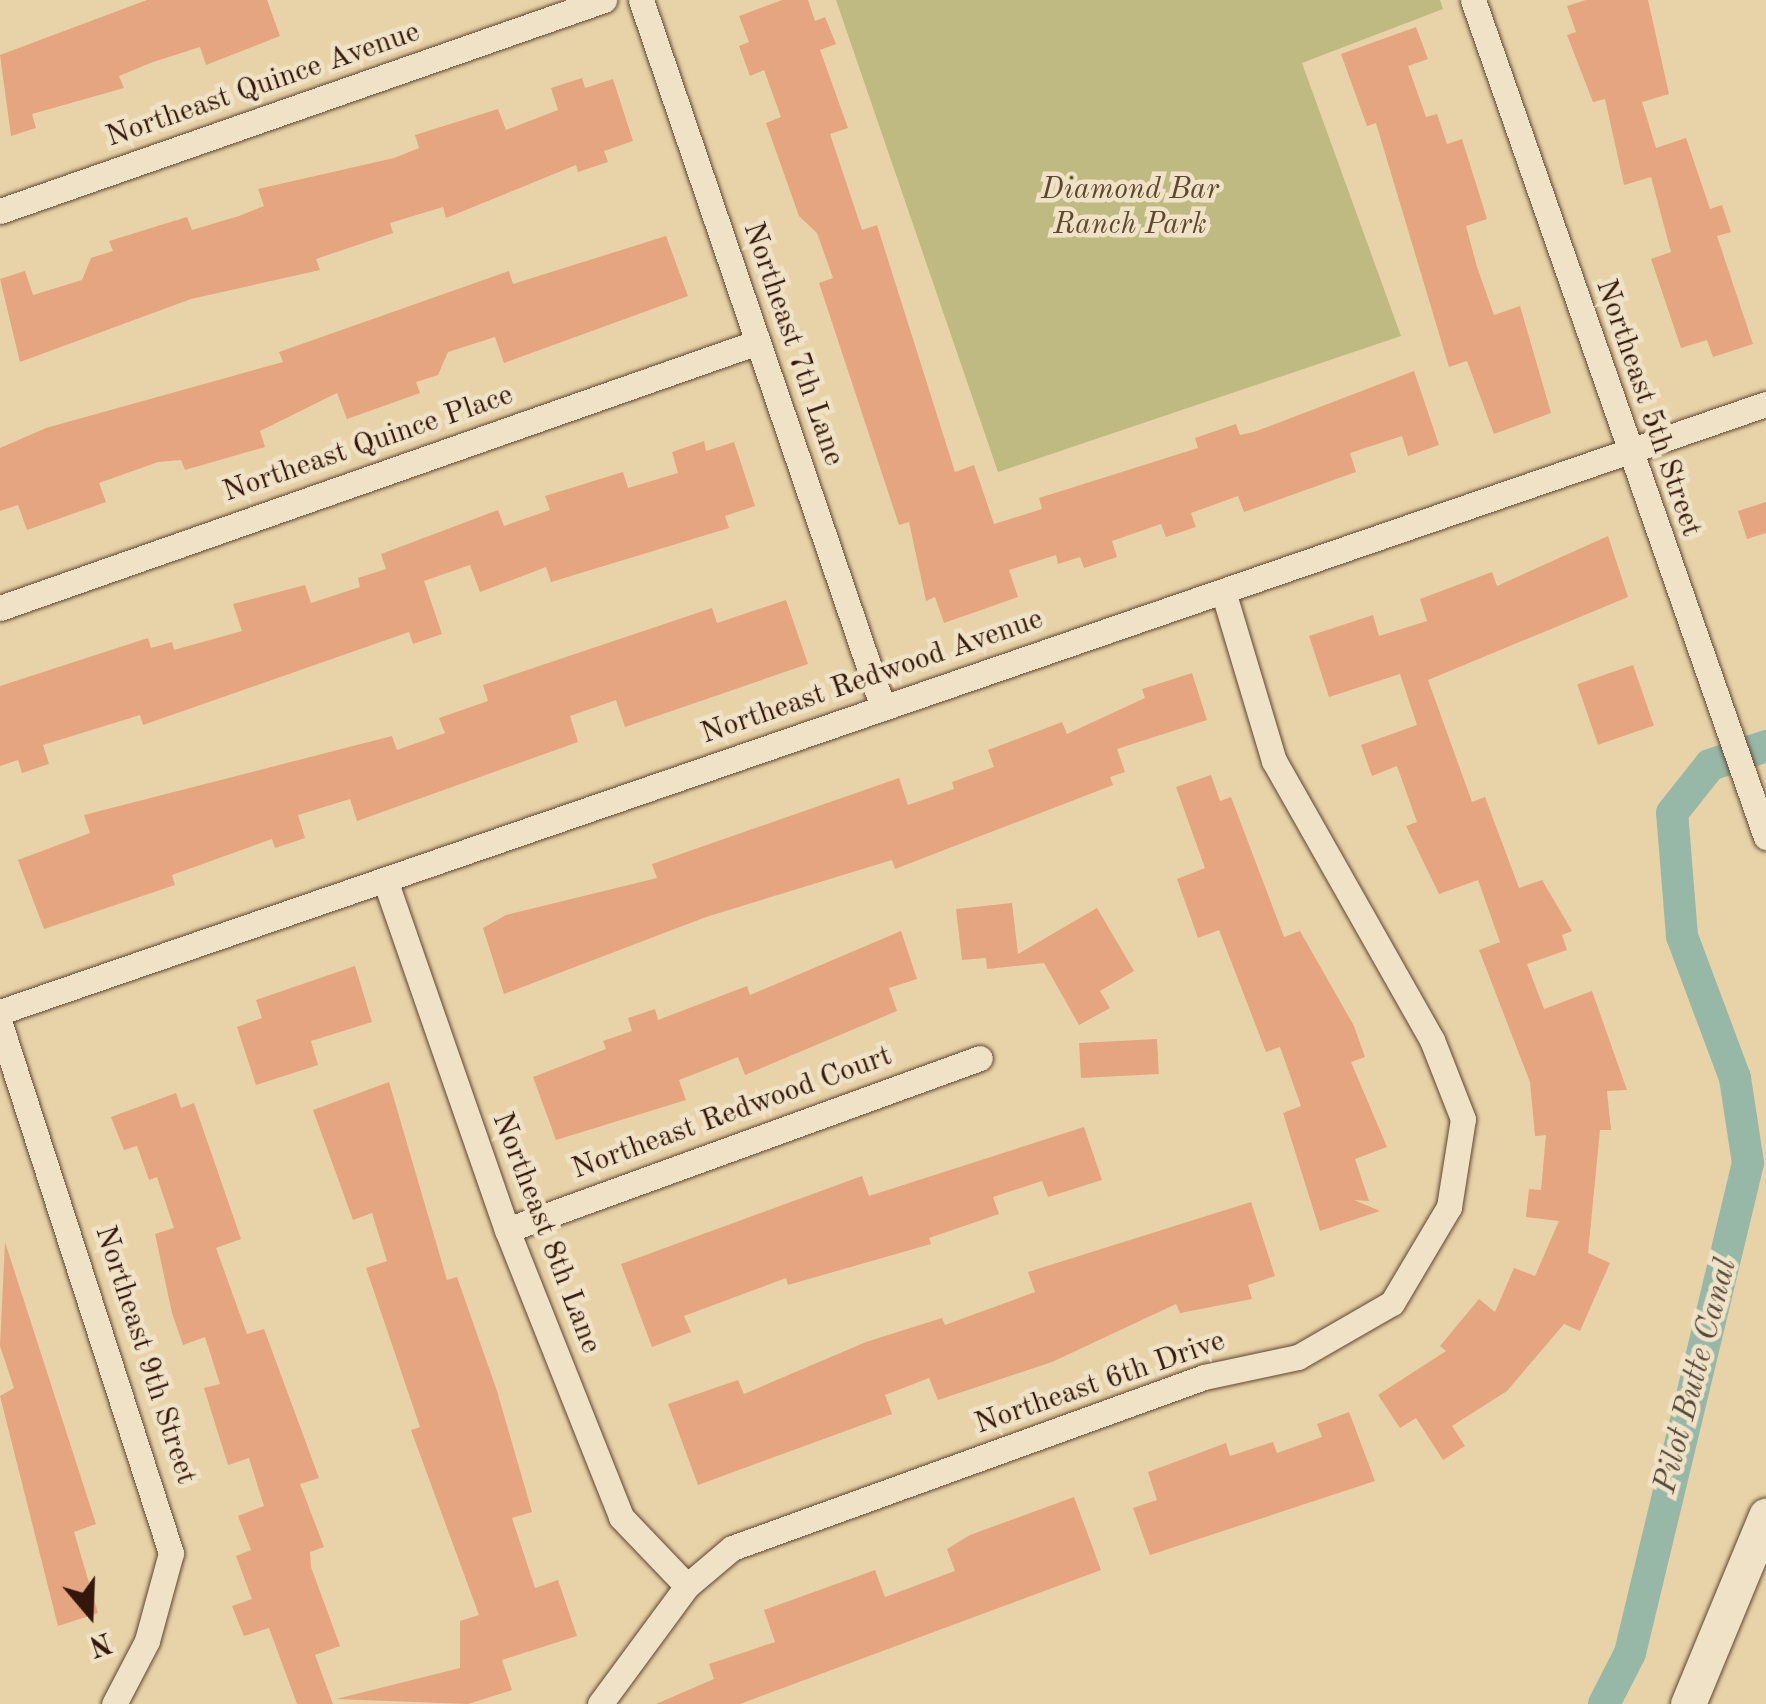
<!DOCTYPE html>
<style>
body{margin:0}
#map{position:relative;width:1766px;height:1704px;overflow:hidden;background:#e8d3a8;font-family:"Old Standard TT",serif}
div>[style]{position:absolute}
.green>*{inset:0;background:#beba82}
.canal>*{height:32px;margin:-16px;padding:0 16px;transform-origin:16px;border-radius:16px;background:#97b8a7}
.building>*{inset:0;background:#e4a580;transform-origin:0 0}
.roads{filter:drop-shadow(0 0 2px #614632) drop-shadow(0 0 2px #614632)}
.street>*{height:25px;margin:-12.5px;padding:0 12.5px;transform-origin:12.5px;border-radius:12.5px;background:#f0e2c6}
.secondary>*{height:35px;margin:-17.5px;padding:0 17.5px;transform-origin:17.5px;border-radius:17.5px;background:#f0e2c6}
span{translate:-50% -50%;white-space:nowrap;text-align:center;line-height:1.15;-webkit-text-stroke:9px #f0e2c6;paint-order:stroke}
.street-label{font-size:30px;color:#34170b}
.park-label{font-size:30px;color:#5d482f;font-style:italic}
.water-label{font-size:32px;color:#52473a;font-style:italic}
.north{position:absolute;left:40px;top:1564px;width:100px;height:100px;-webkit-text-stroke:8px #f0e2c6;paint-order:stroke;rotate:161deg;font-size:28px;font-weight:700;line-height:40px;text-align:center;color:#34170b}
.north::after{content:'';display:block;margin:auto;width:35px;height:45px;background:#34170b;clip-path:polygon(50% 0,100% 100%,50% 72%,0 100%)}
</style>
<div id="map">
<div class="green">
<i style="clip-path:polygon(836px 0,1440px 0,1443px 9px,1302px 63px,1401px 336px,998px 472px)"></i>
</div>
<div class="canal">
<i style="left:1604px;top:1704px;width:57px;rotate:-63deg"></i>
<i style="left:1630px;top:1653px;width:504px;rotate:-76.46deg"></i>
<i style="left:1748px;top:1163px;width:86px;rotate:-98.7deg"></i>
<i style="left:1735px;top:1078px;width:152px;rotate:-110.5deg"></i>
<i style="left:1682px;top:936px;width:123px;rotate:-94.6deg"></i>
<i style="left:1672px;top:813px;width:61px;rotate:-51.6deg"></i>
<i style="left:1710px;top:765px;width:59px;rotate:-18.7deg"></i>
</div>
<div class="building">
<i style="clip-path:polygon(147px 0,267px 0,280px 36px,206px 65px,200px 47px,153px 62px,119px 76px,124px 88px,32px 114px,36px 128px,11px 136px,0 55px)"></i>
<i style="clip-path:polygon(782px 0,808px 0,815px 21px,825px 17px,836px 44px,820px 50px,848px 128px,830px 134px,862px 230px,877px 225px,955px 472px,974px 465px,994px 524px,1042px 509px,1039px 498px,1198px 448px,1195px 438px,1236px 424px,1240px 435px,1254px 432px,1414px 371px,1439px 445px,1408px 456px,1402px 436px,1350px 453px,1356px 472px,1244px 512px,1238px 496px,1191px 513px,1196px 527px,1166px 537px,1161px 524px,1112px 541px,1117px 557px,1084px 568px,1080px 557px,1058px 564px,1056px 555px,1009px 570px,1018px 597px,944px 623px,935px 597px,926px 601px,909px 522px,899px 525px,819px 283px,833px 278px,817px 233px,799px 216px,766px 123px,781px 117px,764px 70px,750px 76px,739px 46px,749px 42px,739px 16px)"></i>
<i style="clip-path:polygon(1586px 0,1648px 0,1669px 94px,1642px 102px,1656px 148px,1686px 138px,1710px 209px,1722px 205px,1731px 232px,1717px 236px,1753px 344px,1713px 357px,1707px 340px,1681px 348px,1651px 259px,1671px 252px,1651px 177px,1624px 185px,1605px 99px,1593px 102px,1567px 35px,1576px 32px,1567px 6px)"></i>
<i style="clip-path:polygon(1416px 27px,1428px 59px,1408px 66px,1426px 117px,1437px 114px,1447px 144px,1462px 139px,1487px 219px,1466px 226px,1477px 267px,1494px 315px,1520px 306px,1551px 413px,1494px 434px,1467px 361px,1449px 367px,1376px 123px,1367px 126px,1341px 54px)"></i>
<i style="clip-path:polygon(582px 78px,585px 88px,613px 79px,633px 141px,604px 151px,608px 162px,578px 172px,576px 165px,446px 218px,443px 207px,390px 223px,393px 233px,316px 259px,320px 270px,191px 299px,20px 362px,0 279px,25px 271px,33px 295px,82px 280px,91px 258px,113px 251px,109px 241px,187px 217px,192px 230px,239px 216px,264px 206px,258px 189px,394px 158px,419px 148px,415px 135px,498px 109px,506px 130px,558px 110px,551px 88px)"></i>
<i style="clip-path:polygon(666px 236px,688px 296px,504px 363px,495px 337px,448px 352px,438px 375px,416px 382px,420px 393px,347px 419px,337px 393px,260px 431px,265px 447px,185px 470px,181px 460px,158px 462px,99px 483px,106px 502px,27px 530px,18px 505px,0 511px,0 448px,46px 428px,283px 362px,279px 352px,509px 271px,513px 284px)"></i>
<i style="clip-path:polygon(704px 441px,706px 451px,734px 442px,755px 506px,725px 516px,729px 528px,551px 582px,546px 567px,480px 592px,470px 565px,424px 581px,442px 634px,413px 644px,409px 632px,143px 725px,140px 715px,43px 745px,49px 764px,22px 773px,18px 760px,0 766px,0 686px,148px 638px,151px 648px,172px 642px,174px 650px,242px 631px,233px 604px,305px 585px,311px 603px,360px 587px,358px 578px,386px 569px,381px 554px,498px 510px,504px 526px,550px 510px,545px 496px,623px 472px,628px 488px,678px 473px,672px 452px)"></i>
<i style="clip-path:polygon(1766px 502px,1766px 533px,1747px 539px,1738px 511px)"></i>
<i style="clip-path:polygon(1608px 536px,1628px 597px,1428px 680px,1472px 802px,1485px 797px,1519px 888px,1542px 880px,1572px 931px,1562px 935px,1567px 950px,1527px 964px,1544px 1009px,1592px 991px,1627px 1090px,1607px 1091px,1611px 1130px,1600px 1130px,1588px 1253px,1610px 1263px,1580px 1331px,1564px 1324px,1507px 1391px,1452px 1426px,1465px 1446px,1443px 1460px,1416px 1418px,1400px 1428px,1378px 1395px,1446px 1351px,1440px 1346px,1479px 1299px,1495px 1312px,1514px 1268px,1535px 1276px,1559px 1221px,1526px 1217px,1529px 1189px,1541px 1190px,1546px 1135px,1535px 1136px,1530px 1082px,1479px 950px,1500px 942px,1478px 880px,1439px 894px,1406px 826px,1417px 822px,1397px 766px,1372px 776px,1361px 745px,1417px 725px,1400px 674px,1329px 697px,1309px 636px,1373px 615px,1379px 636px,1427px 621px,1420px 599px,1492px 572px,1497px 586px)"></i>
<i style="clip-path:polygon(786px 600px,808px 664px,625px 727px,616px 700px,570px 716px,578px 742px,357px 821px,350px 799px,298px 815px,305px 838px,275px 848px,272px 839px,172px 875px,175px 885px,44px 929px,18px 860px,90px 833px,84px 815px,392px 736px,397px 750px,445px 733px,439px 718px,488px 701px,483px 685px,712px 608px,717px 623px)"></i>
<i style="left:1633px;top:665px;width:64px;height:59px;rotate:71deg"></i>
<i style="clip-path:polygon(1192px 673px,1207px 720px,1117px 749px,1125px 772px,1110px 777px,1113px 785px,895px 869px,892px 860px,706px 917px,504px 994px,483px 928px,506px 915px,657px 878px,652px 864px,899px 778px,908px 805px,954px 789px,952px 782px,994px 767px,988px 750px,1062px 722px,1067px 734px,1145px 698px,1142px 689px)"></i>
<i style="clip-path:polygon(1211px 775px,1220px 801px,1231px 797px,1284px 937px,1300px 931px,1354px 1026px,1365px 1057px,1351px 1062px,1387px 1147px,1355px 1159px,1369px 1201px,1354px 1200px,1380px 1211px,1320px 1231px,1283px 1113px,1301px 1106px,1280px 1047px,1266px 1052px,1219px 930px,1198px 938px,1177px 879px,1205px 868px,1176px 787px)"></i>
<i style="clip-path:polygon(1012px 903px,1018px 954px,1097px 908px,1134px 971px,1100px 991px,1110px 1008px,1079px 1025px,1044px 963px,987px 969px,986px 958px,962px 960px,956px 909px)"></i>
<i style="clip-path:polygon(901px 931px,917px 979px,889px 988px,897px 1011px,745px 1075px,738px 1057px,679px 1080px,686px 1100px,556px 1140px,533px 1077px,606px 1049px,603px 1041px,632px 1031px,628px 1018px,655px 1009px,658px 1020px,747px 986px,750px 995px)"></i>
<i style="clip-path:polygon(355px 966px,372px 1022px,311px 1041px,318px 1065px,256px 1085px,237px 1027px,262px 1018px,256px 1000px)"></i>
<i style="left:1157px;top:1039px;width:35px;height:78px;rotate:87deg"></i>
<i style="clip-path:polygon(389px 1082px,447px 1280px,457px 1277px,497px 1391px,532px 1512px,512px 1518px,535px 1588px,558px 1580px,577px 1636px,502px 1660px,512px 1690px,468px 1704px,336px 1699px,460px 1668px,460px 1621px,479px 1615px,411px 1430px,420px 1427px,366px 1268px,387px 1261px,372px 1213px,353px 1220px,313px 1110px)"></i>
<i style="clip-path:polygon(176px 1093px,181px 1108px,194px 1103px,241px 1239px,216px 1248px,247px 1334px,264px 1329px,319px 1478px,300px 1484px,324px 1547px,310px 1552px,311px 1567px,340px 1646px,315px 1655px,333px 1704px,297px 1704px,269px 1628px,244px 1636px,232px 1606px,252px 1599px,236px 1556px,251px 1550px,238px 1516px,264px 1506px,249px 1458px,228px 1465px,204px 1388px,220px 1384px,205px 1337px,183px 1345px,172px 1313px,155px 1234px,174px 1228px,157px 1177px,149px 1180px,137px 1146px,124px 1150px,111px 1117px)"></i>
<i style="clip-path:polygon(1084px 1127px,1102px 1180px,1048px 1197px,1042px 1181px,993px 1197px,999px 1214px,929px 1238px,931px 1244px,788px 1285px,786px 1278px,684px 1316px,691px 1332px,652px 1347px,621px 1264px,862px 1176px,869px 1196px)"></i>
<i style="clip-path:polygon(1251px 1202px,1275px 1276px,1248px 1285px,1252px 1299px,1180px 1313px,1176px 1304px,1052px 1362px,938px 1400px,929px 1378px,885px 1395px,892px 1414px,698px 1485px,668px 1404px,738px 1380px,744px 1394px,866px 1342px,942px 1318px,945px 1325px,1035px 1292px,1028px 1272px)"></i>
<i style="clip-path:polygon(5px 1242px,96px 1524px,74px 1532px,98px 1613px,58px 1626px,0 1396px,14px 1388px,0 1346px)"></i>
<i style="clip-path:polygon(1349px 1412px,1375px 1481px,1150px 1555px,1133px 1508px,1157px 1500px,1148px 1472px,1226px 1443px,1230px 1456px,1273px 1442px,1277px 1453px,1322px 1437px,1317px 1424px)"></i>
<i style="clip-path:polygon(1074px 1497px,1101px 1570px,740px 1704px,656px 1704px,714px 1679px,709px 1664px,775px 1642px,764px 1610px,875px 1570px,885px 1597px,955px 1571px,947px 1549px,970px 1535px)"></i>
</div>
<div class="roads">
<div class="street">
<i style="left:641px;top:0;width:748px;rotate:71.13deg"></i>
<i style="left:1473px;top:0;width:887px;rotate:70.71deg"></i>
<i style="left:0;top:211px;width:640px;rotate:-19.26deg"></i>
<i style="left:0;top:608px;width:803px;rotate:-19.34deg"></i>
<i style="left:385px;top:880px;width:371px;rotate:70.8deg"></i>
<i style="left:507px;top:1230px;width:309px;rotate:68.3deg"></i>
<i style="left:621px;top:1517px;width:95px;rotate:46.3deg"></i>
<i style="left:0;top:1012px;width:1868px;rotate:-19deg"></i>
<i style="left:0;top:1024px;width:556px;rotate:72.09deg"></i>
<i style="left:171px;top:1553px;width:91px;rotate:105.3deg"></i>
<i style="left:147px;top:1641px;width:71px;rotate:117.6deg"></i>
<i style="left:507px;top:1230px;width:503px;rotate:-19.98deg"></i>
<i style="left:600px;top:1704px;width:147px;rotate:-53.6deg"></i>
<i style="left:687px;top:1586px;width:59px;rotate:-40.2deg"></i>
<i style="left:732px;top:1548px;width:502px;rotate:-19.91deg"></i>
<i style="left:1204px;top:1377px;width:96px;rotate:-12deg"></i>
<i style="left:1298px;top:1357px;width:108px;rotate:-29.9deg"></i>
<i style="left:1392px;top:1303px;width:112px;rotate:-59.3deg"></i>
<i style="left:1449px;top:1207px;width:89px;rotate:-81deg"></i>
<i style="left:1463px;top:1119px;width:85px;rotate:-111.4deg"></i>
<i style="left:1432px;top:1040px;width:321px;rotate:-119.5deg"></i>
<i style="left:1274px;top:761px;width:177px;rotate:-106.7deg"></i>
</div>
<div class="secondary">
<i style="left:1688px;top:1704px;width:204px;rotate:-67.5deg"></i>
</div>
</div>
<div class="street-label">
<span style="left:263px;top:85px;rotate:-19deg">Northeast Quince Avenue</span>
<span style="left:793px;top:344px;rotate:71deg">Northeast 7th Lane</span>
<span style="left:1648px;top:408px;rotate:71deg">Northeast 5th Street</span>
<span style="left:368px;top:444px;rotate:-19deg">Northeast Quince Place</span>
<span style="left:872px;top:677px;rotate:-19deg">Northeast Redwood Avenue</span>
<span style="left:732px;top:1113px;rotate:-20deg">Northeast Redwood Court</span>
<span style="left:546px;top:1233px;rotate:69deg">Northeast 8th Lane</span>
<span style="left:145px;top:1355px;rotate:72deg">Northeast 9th Street</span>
<span style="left:1100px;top:1383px;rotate:-19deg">Northeast 6th Drive</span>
</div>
<div class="park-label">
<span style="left:1130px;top:207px">Diamond Bar<br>Ranch Park</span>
</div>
<div class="water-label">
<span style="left:1697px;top:1376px;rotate:-75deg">Pilot Butte Canal</span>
</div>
<div class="north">N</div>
</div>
